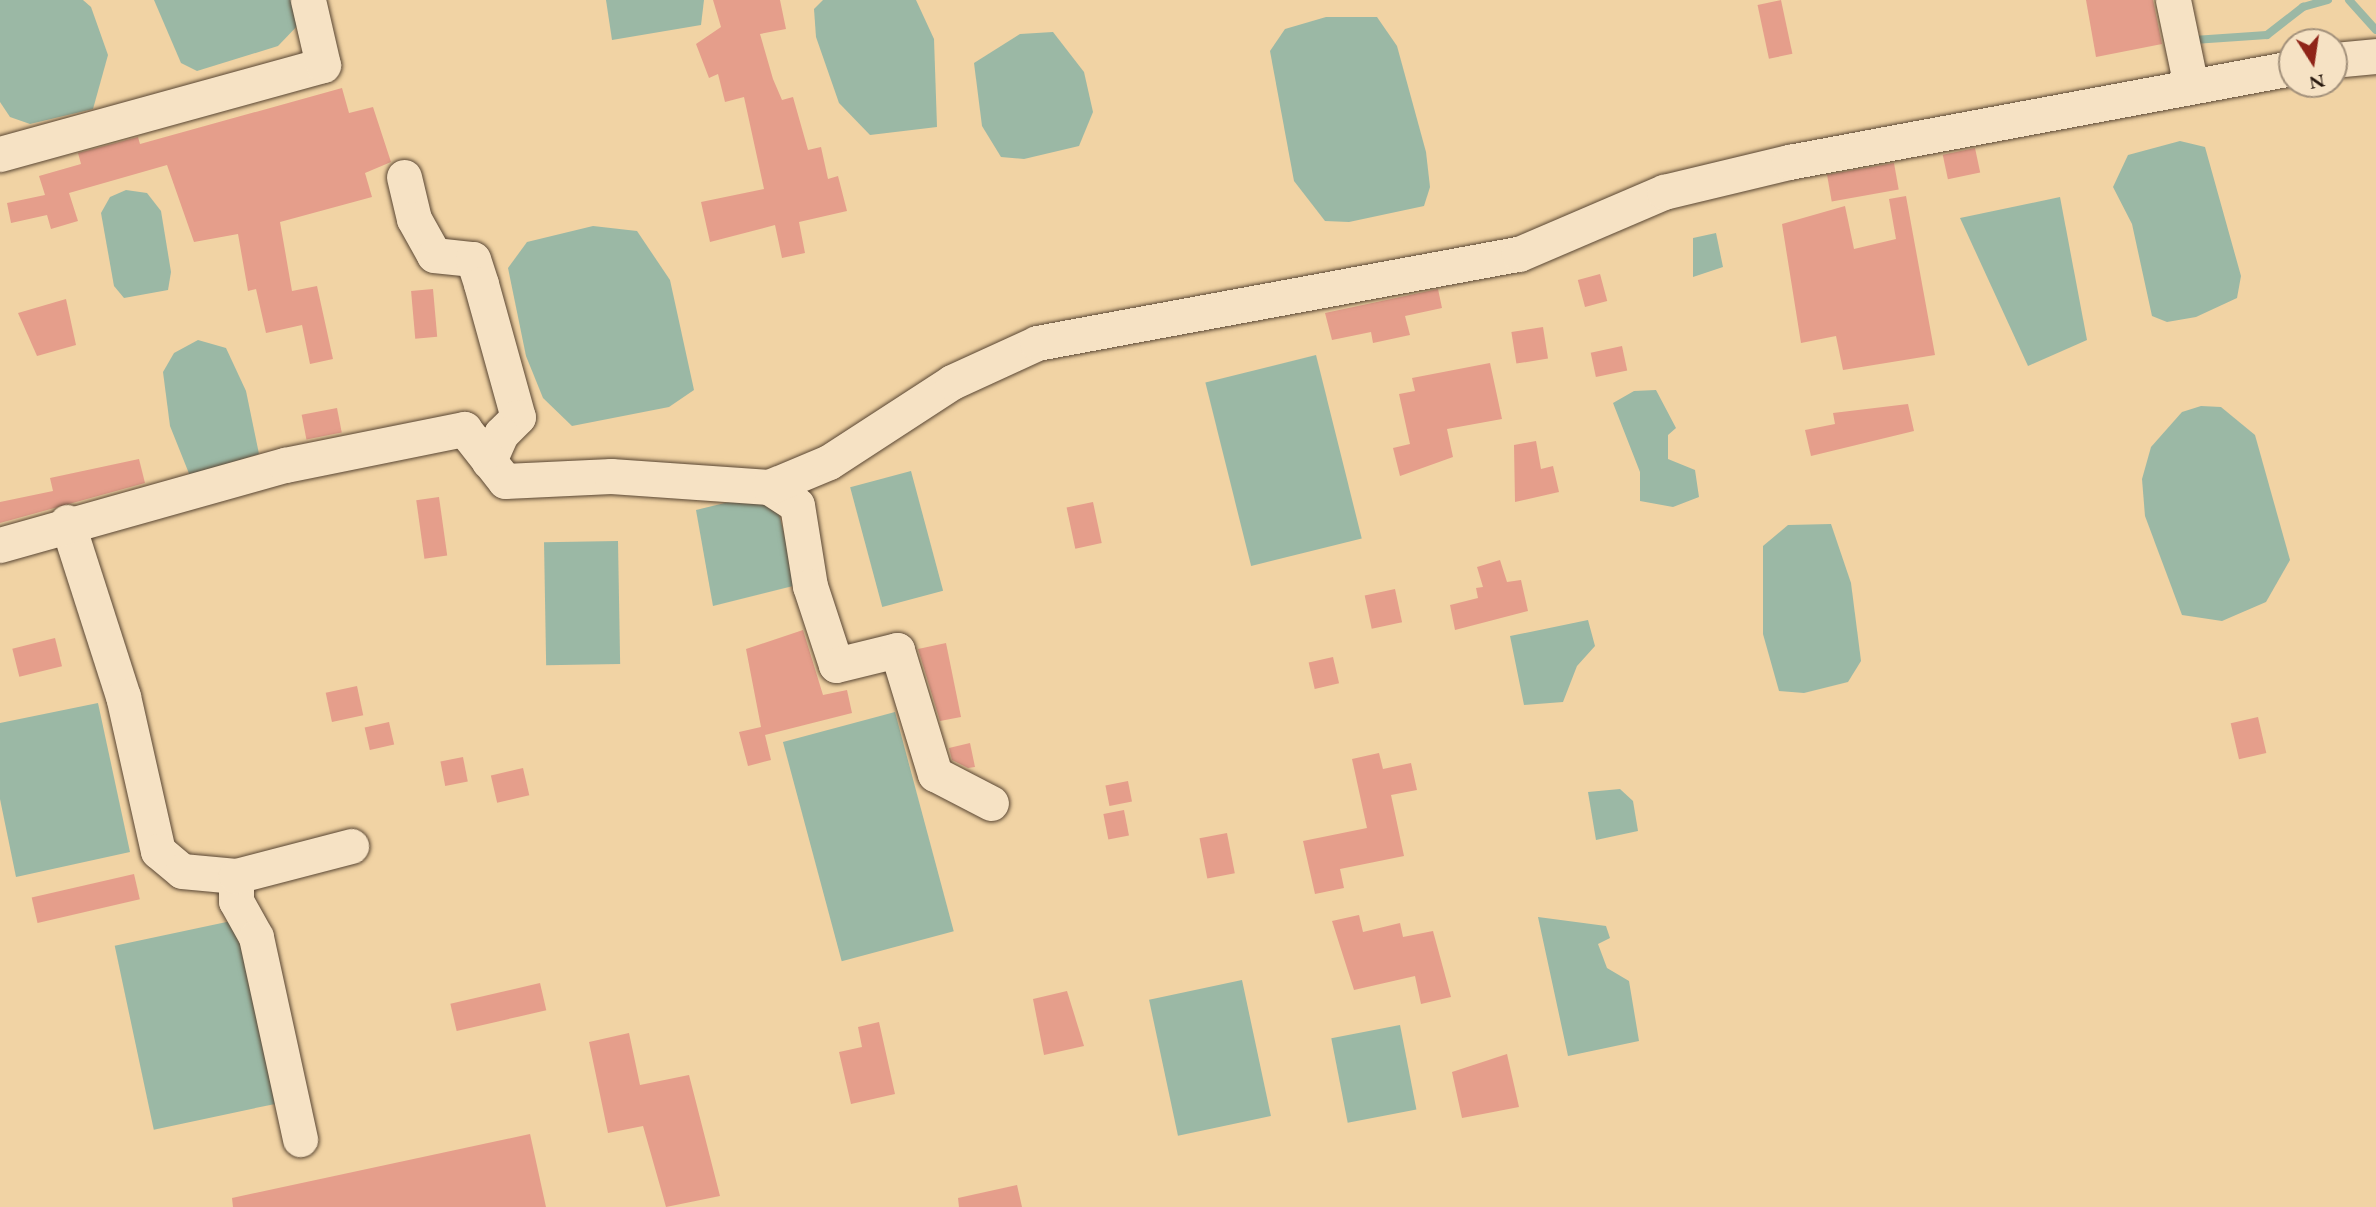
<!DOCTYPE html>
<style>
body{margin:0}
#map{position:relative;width:2376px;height:1207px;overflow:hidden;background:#f1d3a4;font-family:"EB Garamond",serif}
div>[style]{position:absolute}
.water>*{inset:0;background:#9bb8a5;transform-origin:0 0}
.stream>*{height:8px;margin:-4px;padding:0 4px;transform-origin:4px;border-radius:4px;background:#9bb8a5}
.building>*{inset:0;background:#e59e8b;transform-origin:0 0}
.roads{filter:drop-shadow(0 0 2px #594633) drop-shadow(0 0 2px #594633)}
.minor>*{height:35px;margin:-17.5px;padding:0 17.5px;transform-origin:17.5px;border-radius:17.5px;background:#f6e2c4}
span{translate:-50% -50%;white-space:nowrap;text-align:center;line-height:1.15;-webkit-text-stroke:5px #f6e2c4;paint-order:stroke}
.north{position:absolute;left:2278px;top:28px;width:70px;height:70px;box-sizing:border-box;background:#f6e2c4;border:2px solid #a3917b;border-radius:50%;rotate:168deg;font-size:19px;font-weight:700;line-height:28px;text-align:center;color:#26170d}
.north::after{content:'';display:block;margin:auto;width:24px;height:32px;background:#8f2418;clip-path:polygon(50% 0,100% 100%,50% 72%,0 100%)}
</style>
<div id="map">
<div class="water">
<i style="clip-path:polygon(0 0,83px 0,91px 7px,108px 55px,93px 109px,30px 124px,10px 117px,0 102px)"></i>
<i style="clip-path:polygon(154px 0,296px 0,302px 21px,278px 46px,197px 71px,181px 63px)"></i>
<i style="clip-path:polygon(606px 0,704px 0,701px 25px,612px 40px)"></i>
<i style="clip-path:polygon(823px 0,916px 0,934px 39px,937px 127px,870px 135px,839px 103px,816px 37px,814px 9px)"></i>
<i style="clip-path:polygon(1326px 17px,1377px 17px,1397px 46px,1426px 152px,1430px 187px,1424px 206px,1349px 222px,1325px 221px,1294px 181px,1270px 51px,1285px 29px)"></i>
<i style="clip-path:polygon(1053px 32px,1084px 72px,1093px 112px,1079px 146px,1024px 159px,1001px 157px,982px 126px,974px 63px,1020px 34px)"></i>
<i style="clip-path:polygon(2180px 141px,2205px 147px,2241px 276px,2237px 298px,2196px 317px,2167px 322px,2152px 316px,2132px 224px,2113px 187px,2128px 155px)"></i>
<i style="clip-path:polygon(126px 190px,147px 193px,161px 211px,171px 272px,168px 290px,124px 298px,114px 286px,101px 213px,110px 197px)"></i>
<i style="clip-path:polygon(2060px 197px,2087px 340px,2028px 366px,1960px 218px)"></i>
<i style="clip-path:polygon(593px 226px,637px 231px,670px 280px,694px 390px,669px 407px,572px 426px,543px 398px,526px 356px,508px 268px,527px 242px)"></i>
<i style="clip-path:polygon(1716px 233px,1723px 267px,1693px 277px,1693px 238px)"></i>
<i style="clip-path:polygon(198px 340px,226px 348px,246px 391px,259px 454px,190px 476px,170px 426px,163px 372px,174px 353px)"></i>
<i style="left:1316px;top:355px;width:189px;height:114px;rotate:76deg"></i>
<i style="clip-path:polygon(1656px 390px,1676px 428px,1668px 435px,1668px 459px,1695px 470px,1699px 497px,1673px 507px,1640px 501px,1640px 472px,1613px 403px,1634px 391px)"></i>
<i style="clip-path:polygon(2201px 406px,2221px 407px,2255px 435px,2290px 560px,2266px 602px,2222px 621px,2182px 615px,2145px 516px,2142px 479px,2151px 447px,2182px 412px)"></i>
<i style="left:911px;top:471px;width:124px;height:63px;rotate:75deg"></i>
<i style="clip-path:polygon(737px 500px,777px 506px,797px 585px,713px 606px,696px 510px)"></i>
<i style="clip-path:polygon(1831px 524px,1851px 583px,1861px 661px,1848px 682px,1804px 693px,1779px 691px,1763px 634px,1763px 546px,1788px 525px)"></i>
<i style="left:618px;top:541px;width:123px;height:74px;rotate:89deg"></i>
<i style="clip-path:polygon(1588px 620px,1595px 646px,1577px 666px,1563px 702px,1524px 705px,1510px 636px)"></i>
<i style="clip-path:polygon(98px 703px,130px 852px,16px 877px,0 799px,0 723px)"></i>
<i style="left:895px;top:712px;width:227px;height:116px;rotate:75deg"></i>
<i style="clip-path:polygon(1620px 789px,1633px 801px,1638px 831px,1596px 840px,1588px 792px)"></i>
<i style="clip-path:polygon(1538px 917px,1606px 926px,1610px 938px,1598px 944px,1607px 968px,1629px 981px,1639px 1041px,1568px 1056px)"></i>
<i style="left:236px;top:920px;width:188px;height:124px;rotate:78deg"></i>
<i style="left:1242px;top:980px;width:139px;height:95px;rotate:78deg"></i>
<i style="left:1400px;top:1025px;width:86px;height:70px;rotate:79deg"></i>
</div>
<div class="stream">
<i style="left:2349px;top:0;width:40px;rotate:48deg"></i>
<i style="left:2194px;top:40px;width:73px;rotate:-3.9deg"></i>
<i style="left:2267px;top:35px;width:46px;rotate:-37.9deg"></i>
<i style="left:2303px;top:7px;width:26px;rotate:-16deg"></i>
</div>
<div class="building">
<i style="clip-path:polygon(713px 0,780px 0,786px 29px,760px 34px,773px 79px,782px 100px,793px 97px,808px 150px,821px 147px,828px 179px,838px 176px,847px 211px,799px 222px,805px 253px,782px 258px,775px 225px,710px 242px,701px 202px,764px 189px,744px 97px,725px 102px,718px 74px,709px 78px,696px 44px,721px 27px)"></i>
<i style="left:1781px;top:0;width:55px;height:24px;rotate:78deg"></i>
<i style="clip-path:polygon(2086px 0,2153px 0,2162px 44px,2096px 57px)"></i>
<i style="clip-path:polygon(342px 88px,349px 113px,373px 107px,391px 162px,365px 173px,372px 197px,280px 222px,292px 291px,317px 286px,333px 359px,310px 364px,302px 325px,266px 333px,256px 289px,248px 291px,238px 234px,194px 242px,167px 165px,69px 193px,78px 221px,51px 229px,47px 215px,11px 223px,7px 203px,45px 195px,39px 176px,81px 164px,78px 153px,138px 137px,140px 144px)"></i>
<i style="left:1975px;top:148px;width:25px;height:33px;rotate:78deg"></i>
<i style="left:1894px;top:163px;width:27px;height:68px;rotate:80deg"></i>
<i style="clip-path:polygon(1906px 196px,1935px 355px,1843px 370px,1836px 336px,1801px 343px,1782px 224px,1845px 206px,1854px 249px,1896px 239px,1889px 199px)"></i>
<i style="left:1600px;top:274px;width:28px;height:23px;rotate:75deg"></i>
<i style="left:433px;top:289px;width:48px;height:22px;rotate:85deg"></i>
<i style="clip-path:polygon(1438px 289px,1442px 308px,1405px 316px,1410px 335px,1373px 343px,1371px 332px,1332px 340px,1325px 313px)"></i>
<i style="clip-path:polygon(66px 299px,76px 345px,37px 356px,18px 313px)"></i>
<i style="left:1543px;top:327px;width:32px;height:32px;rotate:81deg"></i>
<i style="left:1622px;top:346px;width:25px;height:32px;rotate:78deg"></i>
<i style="clip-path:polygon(1490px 363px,1502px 419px,1447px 429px,1453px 457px,1400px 476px,1393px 448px,1410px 444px,1399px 394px,1415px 391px,1412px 378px)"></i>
<i style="clip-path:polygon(1908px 404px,1914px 431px,1811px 456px,1805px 430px,1835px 424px,1833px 413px)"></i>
<i style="left:337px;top:408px;width:25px;height:36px;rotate:79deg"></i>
<i style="clip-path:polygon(1536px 441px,1541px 469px,1553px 466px,1559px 492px,1515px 502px,1514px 445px)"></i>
<i style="clip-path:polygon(139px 459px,145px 483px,0 523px,0 502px,53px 491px,50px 478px)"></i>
<i style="left:439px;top:497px;width:59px;height:23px;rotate:82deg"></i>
<i style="left:1093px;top:502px;width:42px;height:27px;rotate:78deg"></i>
<i style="clip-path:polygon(1500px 560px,1507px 582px,1521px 580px,1528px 611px,1455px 630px,1450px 605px,1478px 598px,1476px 588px,1483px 587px,1477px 567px)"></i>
<i style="left:1395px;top:589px;width:34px;height:31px;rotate:78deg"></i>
<i style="clip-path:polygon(803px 630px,823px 695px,847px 690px,852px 713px,765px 735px,771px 760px,748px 766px,739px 732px,761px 727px,746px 649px)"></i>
<i style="left:55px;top:638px;width:29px;height:44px;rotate:76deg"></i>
<i style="clip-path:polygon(946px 643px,961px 717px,940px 721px,918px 649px)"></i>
<i style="left:1333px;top:657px;width:27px;height:25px;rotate:77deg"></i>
<i style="left:357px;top:686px;width:30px;height:32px;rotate:78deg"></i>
<i style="left:2258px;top:717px;width:37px;height:28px;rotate:77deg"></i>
<i style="left:389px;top:722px;width:23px;height:25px;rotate:77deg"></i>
<i style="clip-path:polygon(970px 743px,975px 767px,968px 768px,952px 760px,949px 748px)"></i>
<i style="clip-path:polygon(1379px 753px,1383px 769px,1411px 763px,1417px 790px,1391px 795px,1404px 856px,1340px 869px,1344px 888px,1315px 894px,1303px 841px,1367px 828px,1352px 759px)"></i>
<i style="left:463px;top:757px;width:25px;height:23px;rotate:79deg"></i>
<i style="left:523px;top:768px;width:28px;height:33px;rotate:77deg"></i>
<i style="left:1128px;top:781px;width:21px;height:23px;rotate:79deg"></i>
<i style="left:1124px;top:810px;width:26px;height:21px;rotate:79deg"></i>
<i style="left:1227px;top:833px;width:41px;height:28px;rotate:79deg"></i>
<i style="left:134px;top:874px;width:26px;height:105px;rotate:77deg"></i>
<i style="clip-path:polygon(1359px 915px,1363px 932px,1400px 923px,1403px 937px,1433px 931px,1451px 997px,1421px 1004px,1415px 976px,1354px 990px,1332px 921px)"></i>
<i style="left:540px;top:983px;width:28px;height:92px;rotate:77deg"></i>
<i style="clip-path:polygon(1067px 991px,1084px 1046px,1044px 1055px,1033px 999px)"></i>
<i style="clip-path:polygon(879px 1022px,895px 1094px,851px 1104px,839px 1052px,862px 1047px,858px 1027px)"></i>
<i style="clip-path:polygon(629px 1033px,640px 1085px,689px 1075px,720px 1196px,666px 1207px,643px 1126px,608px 1133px,589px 1042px)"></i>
<i style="clip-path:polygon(1507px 1054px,1519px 1107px,1462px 1118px,1452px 1072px)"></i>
<i style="clip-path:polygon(530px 1134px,546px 1207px,233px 1207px,232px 1198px)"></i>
<i style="clip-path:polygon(1017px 1185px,1022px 1207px,959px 1207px,958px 1198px)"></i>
</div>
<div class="roads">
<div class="minor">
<i style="left:2173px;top:0;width:88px;rotate:78.2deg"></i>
<i style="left:2334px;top:60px;width:42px;rotate:-5.4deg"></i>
<i style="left:0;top:154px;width:335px;rotate:-15.4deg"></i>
<i style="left:323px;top:65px;width:67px;rotate:-103deg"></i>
<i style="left:404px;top:177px;width:43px;rotate:76.6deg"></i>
<i style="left:414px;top:219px;width:41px;rotate:60.9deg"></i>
<i style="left:434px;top:255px;width:39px;rotate:6deg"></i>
<i style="left:473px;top:259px;width:26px;rotate:72deg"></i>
<i style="left:481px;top:284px;width:138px;rotate:74.5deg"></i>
<i style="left:518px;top:417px;width:24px;rotate:135deg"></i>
<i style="left:501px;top:434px;width:30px;rotate:114deg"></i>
<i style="left:769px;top:487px;width:33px;rotate:33deg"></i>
<i style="left:797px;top:505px;width:82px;rotate:80.9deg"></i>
<i style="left:810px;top:586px;width:83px;rotate:71.8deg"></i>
<i style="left:836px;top:665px;width:63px;rotate:-13.8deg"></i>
<i style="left:897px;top:650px;width:130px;rotate:73deg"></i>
<i style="left:935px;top:774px;width:63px;rotate:27.4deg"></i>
<i style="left:67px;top:522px;width:183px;rotate:72.2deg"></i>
<i style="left:123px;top:696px;width:159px;rotate:77.3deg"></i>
<i style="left:158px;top:851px;width:31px;rotate:40deg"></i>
<i style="left:182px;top:871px;width:54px;rotate:5.3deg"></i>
<i style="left:236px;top:876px;width:25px;rotate:90deg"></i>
<i style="left:236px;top:901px;width:41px;rotate:60.9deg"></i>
<i style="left:256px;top:937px;width:207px;rotate:77.7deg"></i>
<i style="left:0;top:545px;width:296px;rotate:-15.7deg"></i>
<i style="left:285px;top:465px;width:183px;rotate:-11.4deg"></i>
<i style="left:464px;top:429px;width:66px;rotate:51.7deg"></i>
<i style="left:505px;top:481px;width:106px;rotate:-2.7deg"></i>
<i style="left:611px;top:476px;width:158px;rotate:4deg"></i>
<i style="left:769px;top:487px;width:65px;rotate:-22.6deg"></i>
<i style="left:829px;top:462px;width:147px;rotate:-33deg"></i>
<i style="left:952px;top:382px;width:94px;rotate:-24.6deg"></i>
<i style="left:1037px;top:343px;width:490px;rotate:-10.5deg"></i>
<i style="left:1519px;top:254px;width:158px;rotate:-23.2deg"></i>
<i style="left:1664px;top:192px;width:129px;rotate:-13.5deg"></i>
<i style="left:1789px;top:162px;width:512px;rotate:-10.59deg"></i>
<i style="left:236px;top:876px;width:119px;rotate:-14.6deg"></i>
</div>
</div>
<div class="north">N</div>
</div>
